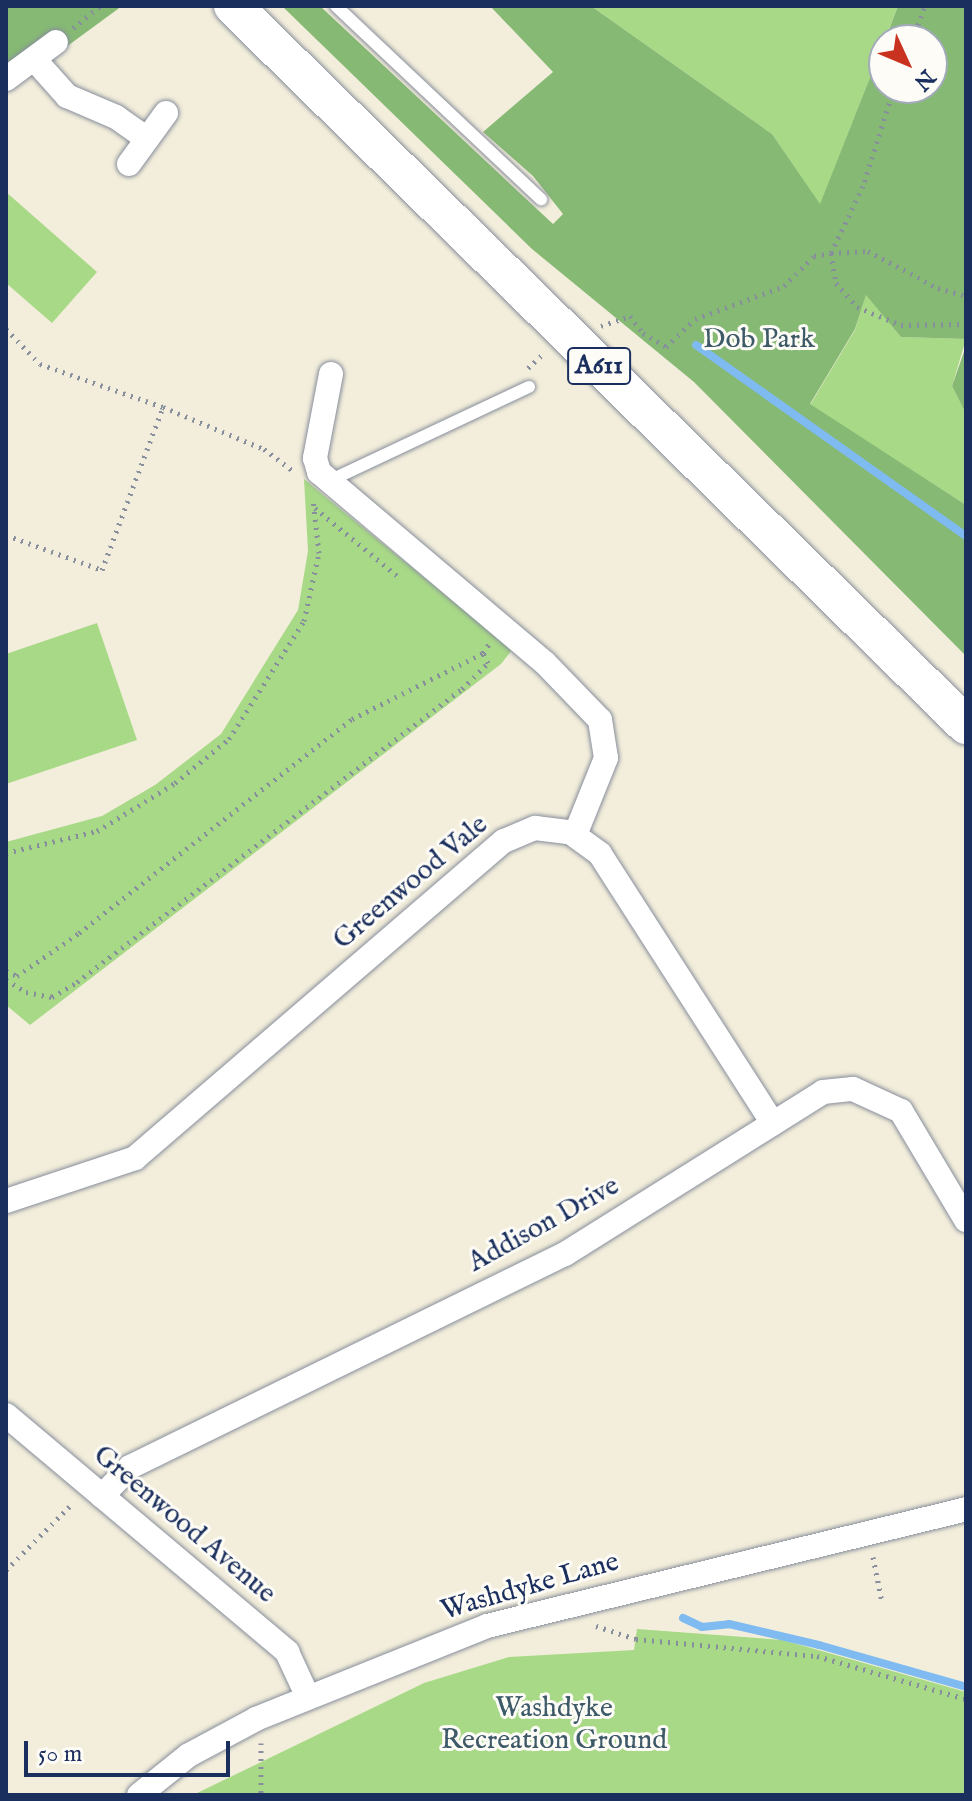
<!DOCTYPE html>
<style>
body{margin:0}
#map{position:relative;width:972px;height:1801px;overflow:hidden;background:#f3eedb;font-family:"IM FELL English",serif}
div>[style]{position:absolute}
.green>*{inset:0;background:#a8d987}
.forest>*{inset:0;background:#86b974}
.stream>*{height:8px;margin:-4px;padding:0 4px;transform-origin:4px;border-radius:4px;background:#7fbbf1}
.path>*{height:5px;margin-top:-2.5px;transform-origin:0;background:repeating-linear-gradient(90deg,#878e9c 0 2px,transparent 0 8px)}
.roads{filter:drop-shadow(0 0 2px #878e9c) drop-shadow(0 0 2px #878e9c)}
.lane>*{height:12px;margin:-6px;padding:0 6px;transform-origin:6px;border-radius:6px;background:#fff}
.street>*{height:24px;margin:-12px;padding:0 12px;transform-origin:12px;border-radius:12px;background:#fff}
.primary>*{height:38px;margin:-19px;padding:0 19px;transform-origin:19px;border-radius:19px;background:#fff}
span{translate:-50% -50%;white-space:nowrap;text-align:center;line-height:1.15;-webkit-text-stroke:6px #fdfcf7;paint-order:stroke}
.shield-label span{padding:2px 6px;background:#fdfcf7;border:2px solid;border-radius:6px;-webkit-text-stroke-width:0}
.shield-label{font-size:26px;color:#1b2f5e;font-weight:700}
.park-label{font-size:28px;color:#3e5a68}
.street-label{font-size:28px;color:#1b2f5e}
.frame{position:absolute;inset:0;border:8px solid #1b2f5e;pointer-events:none}
.north{position:absolute;left:868px;top:24px;width:80px;height:80px;box-sizing:border-box;background:#fdfcf7;border:2px solid #a3aaba;border-radius:50%;rotate:134deg;font-size:22px;font-weight:700;line-height:32px;text-align:center;color:#1b2f5e}
.north::after{content:'';display:block;margin:auto;width:28px;height:36px;background:#c8321e;clip-path:polygon(50% 0,100% 100%,50% 72%,0 100%)}
.scale{position:absolute;left:24px;top:1741px;width:206px;height:36px;box-sizing:border-box;border:4px solid #1b2f5e;border-top:0;padding-left:10px;font-size:24px;line-height:28px;white-space:nowrap;color:#1b2f5e;-webkit-text-stroke:6px #fdfcf7;paint-order:stroke}
</style>
<div id="map">
<div class="green">
<i style="clip-path:polygon(591px 6px,898px 6px,820px 205px,772px 134px)"></i>
<i style="clip-path:polygon(6px 192px,97px 272px,52px 323px,6px 283px)"></i>
<i style="clip-path:polygon(866px 294px,901px 337px,966px 339px,952px 386px,966px 414px,966px 505px,810px 405px,855px 330px)"></i>
<i style="clip-path:polygon(304px 479px,512px 650px,501px 664px,30px 1025px,6px 1005px,6px 842px,102px 816px,155px 785px,221px 734px,298px 610px,308px 551px)"></i>
<i style="clip-path:polygon(97px 623px,137px 740px,6px 784px,6px 654px)"></i>
<i style="clip-path:polygon(637px 1629px,783px 1640px,966px 1692px,966px 1795px,193px 1795px,424px 1683px,509px 1657px,634px 1650px)"></i>
</div>
<div class="forest">
<i style="clip-path:polygon(6px 6px,122px 6px,6px 91px)"></i>
<i style="clip-path:polygon(282px 6px,320px 6px,553px 224px,563px 214px,533px 176px,483px 132px,553px 72px,490px 6px,591px 6px,772px 134px,820px 204px,884px 42px,884px 88px,932px 88px,932px 40px,885px 40px,898px 6px,966px 6px,966px 339px,901px 337px,866px 295px,855px 329px,810px 404px,966px 505px,966px 656px,694px 382px,532px 249px)"></i>
<i style="clip-path:polygon(966px 346px,966px 414px,952px 386px)"></i>
</div>
<div class="stream">
<i style="left:696px;top:345px;width:331px;rotate:35.3deg"></i>
<i style="left:683px;top:1618px;width:21px;rotate:25deg"></i>
<i style="left:702px;top:1627px;width:27px;rotate:-6deg"></i>
<i style="left:729px;top:1624px;width:92px;rotate:13.1deg"></i>
<i style="left:819px;top:1645px;width:153px;rotate:15.9deg"></i>
</div>
<div class="path">
<i style="left:73px;top:28px;width:35px;rotate:-39deg"></i>
<i style="left:912px;top:40px;width:36px;rotate:-69deg"></i>
<i style="left:894px;top:88px;width:103px;rotate:107.6deg"></i>
<i style="left:863px;top:186px;width:74px;rotate:115.5deg"></i>
<i style="left:831px;top:253px;width:30px;rotate:81deg"></i>
<i style="left:836px;top:283px;width:32px;rotate:49deg"></i>
<i style="left:857px;top:307px;width:48px;rotate:22.2deg"></i>
<i style="left:901px;top:325px;width:65px;rotate:-0.9deg"></i>
<i style="left:601px;top:326px;width:31px;rotate:-19deg"></i>
<i style="left:630px;top:316px;width:21px;rotate:53deg"></i>
<i style="left:643px;top:333px;width:27px;rotate:31deg"></i>
<i style="left:666px;top:347px;width:40px;rotate:-44deg"></i>
<i style="left:695px;top:319px;width:95px;rotate:-20.3deg"></i>
<i style="left:784px;top:286px;width:42px;rotate:-45deg"></i>
<i style="left:814px;top:256px;width:17px;rotate:-10deg"></i>
<i style="left:831px;top:253px;width:37px;rotate:-3deg"></i>
<i style="left:868px;top:251px;width:79px;rotate:27.9deg"></i>
<i style="left:938px;top:288px;width:29px;rotate:16deg"></i>
<i style="left:6px;top:329px;width:49px;rotate:45.8deg"></i>
<i style="left:40px;top:364px;width:130px;rotate:19.3deg"></i>
<i style="left:528px;top:368px;width:22px;rotate:-43deg"></i>
<i style="left:315px;top:508px;width:110px;rotate:39.5deg"></i>
<i style="left:6px;top:535px;width:102px;rotate:20deg"></i>
<i style="left:102px;top:570px;width:174px;rotate:-69.5deg"></i>
<i style="left:163px;top:407px;width:109px;rotate:22.6deg"></i>
<i style="left:264px;top:449px;width:35px;rotate:37deg"></i>
<i style="left:6px;top:853px;width:94px;rotate:-13.6deg"></i>
<i style="left:97px;top:831px;width:92px;rotate:-31.6deg"></i>
<i style="left:175px;top:783px;width:70px;rotate:-39.2deg"></i>
<i style="left:229px;top:739px;width:140px;rotate:-57.6deg"></i>
<i style="left:304px;top:621px;width:70px;rotate:-77.6deg"></i>
<i style="left:319px;top:553px;width:54px;rotate:-96.3deg"></i>
<i style="left:6px;top:971px;width:12px;rotate:24deg"></i>
<i style="left:17px;top:976px;width:75px;rotate:-34.7deg"></i>
<i style="left:79px;top:933px;width:347px;rotate:-38.1deg"></i>
<i style="left:352px;top:719px;width:147px;rotate:-26.7deg"></i>
<i style="left:6px;top:980px;width:23px;rotate:31deg"></i>
<i style="left:26px;top:992px;width:26px;rotate:11deg"></i>
<i style="left:52px;top:997px;width:29px;rotate:-31deg"></i>
<i style="left:77px;top:982px;width:484px;rotate:-37.3deg"></i>
<i style="left:462px;top:689px;width:37px;rotate:-45deg"></i>
<i style="left:488px;top:663px;width:11px;rotate:-117deg"></i>
<i style="left:483px;top:653px;width:11px;rotate:-56deg"></i>
<i style="left:873px;top:1557px;width:46px;rotate:78.7deg"></i>
<i style="left:6px;top:1570px;width:95px;rotate:-45deg"></i>
<i style="left:596px;top:1626px;width:42px;rotate:18deg"></i>
<i style="left:636px;top:1639px;width:182px;rotate:5.4deg"></i>
<i style="left:817px;top:1656px;width:155px;rotate:16.1deg"></i>
<i style="left:261px;top:1743px;width:52px;rotate:90deg"></i>
</div>
<div class="roads">
<div class="lane">
<i style="left:336px;top:6px;width:282px;rotate:43.3deg"></i>
<i style="left:329px;top:481px;width:221px;rotate:-25.2deg"></i>
</div>
<div class="street">
<i style="left:34px;top:59px;width:50px;rotate:48.3deg"></i>
<i style="left:67px;top:96px;width:53px;rotate:23.2deg"></i>
<i style="left:116px;top:117px;width:38px;rotate:35deg"></i>
<i style="left:6px;top:79px;width:62px;rotate:-36.5deg"></i>
<i style="left:129px;top:164px;width:63px;rotate:-54deg"></i>
<i style="left:331px;top:374px;width:86px;rotate:100.8deg"></i>
<i style="left:315px;top:458px;width:15px;rotate:74deg"></i>
<i style="left:319px;top:472px;width:296px;rotate:40.2deg"></i>
<i style="left:545px;top:663px;width:79px;rotate:46deg"></i>
<i style="left:600px;top:720px;width:38px;rotate:81deg"></i>
<i style="left:606px;top:758px;width:83px;rotate:111.9deg"></i>
<i style="left:6px;top:1201px;width:136px;rotate:-18.4deg"></i>
<i style="left:135px;top:1158px;width:486px;rotate:-40.7deg"></i>
<i style="left:504px;top:841px;width:34px;rotate:-23deg"></i>
<i style="left:535px;top:828px;width:35px;rotate:7deg"></i>
<i style="left:570px;top:832px;width:37px;rotate:36deg"></i>
<i style="left:600px;top:854px;width:320px;rotate:57.3deg"></i>
<i style="left:6px;top:1415px;width:368px;rotate:40.1deg"></i>
<i style="left:287px;top:1652px;width:47px;rotate:65.1deg"></i>
<i style="left:102px;top:1496px;width:40px;rotate:-46deg"></i>
<i style="left:130px;top:1467px;width:484px;rotate:-26.1deg"></i>
<i style="left:565px;top:1254px;width:305px;rotate:-32.1deg"></i>
<i style="left:823px;top:1092px;width:30px;rotate:-6deg"></i>
<i style="left:853px;top:1089px;width:53px;rotate:24.6deg"></i>
<i style="left:901px;top:1111px;width:127px;rotate:59.2deg"></i>
<i style="left:139px;top:1795px;width:64px;rotate:-38.7deg"></i>
<i style="left:189px;top:1755px;width:76px;rotate:-28.2deg"></i>
<i style="left:256px;top:1719px;width:249px;rotate:-21.9deg"></i>
<i style="left:487px;top:1626px;width:493px;rotate:-13.7deg"></i>
</div>
<div class="primary">
<i style="left:233px;top:6px;width:1027px;rotate:44.45deg"></i>
</div>
</div>
<div class="shield-label">
<span style="left:599px;top:366px">A611</span>
</div>
<div class="park-label">
<span style="left:759px;top:340px">Dob Park</span>
<span style="left:554px;top:1725px">Washdyke<br>Recreation Ground</span>
</div>
<div class="street-label">
<span style="left:411px;top:883px;rotate:-40deg">Greenwood Vale</span>
<span style="left:544px;top:1225px;rotate:-29deg">Addison Drive</span>
<span style="left:184px;top:1525px;rotate:40deg">Greenwood Avenue</span>
<span style="left:530px;top:1587px;rotate:-16deg">Washdyke Lane</span>
</div>
<div class="frame"></div>
<div class="north">N</div>
<div class="scale">50 m</div>
</div>
